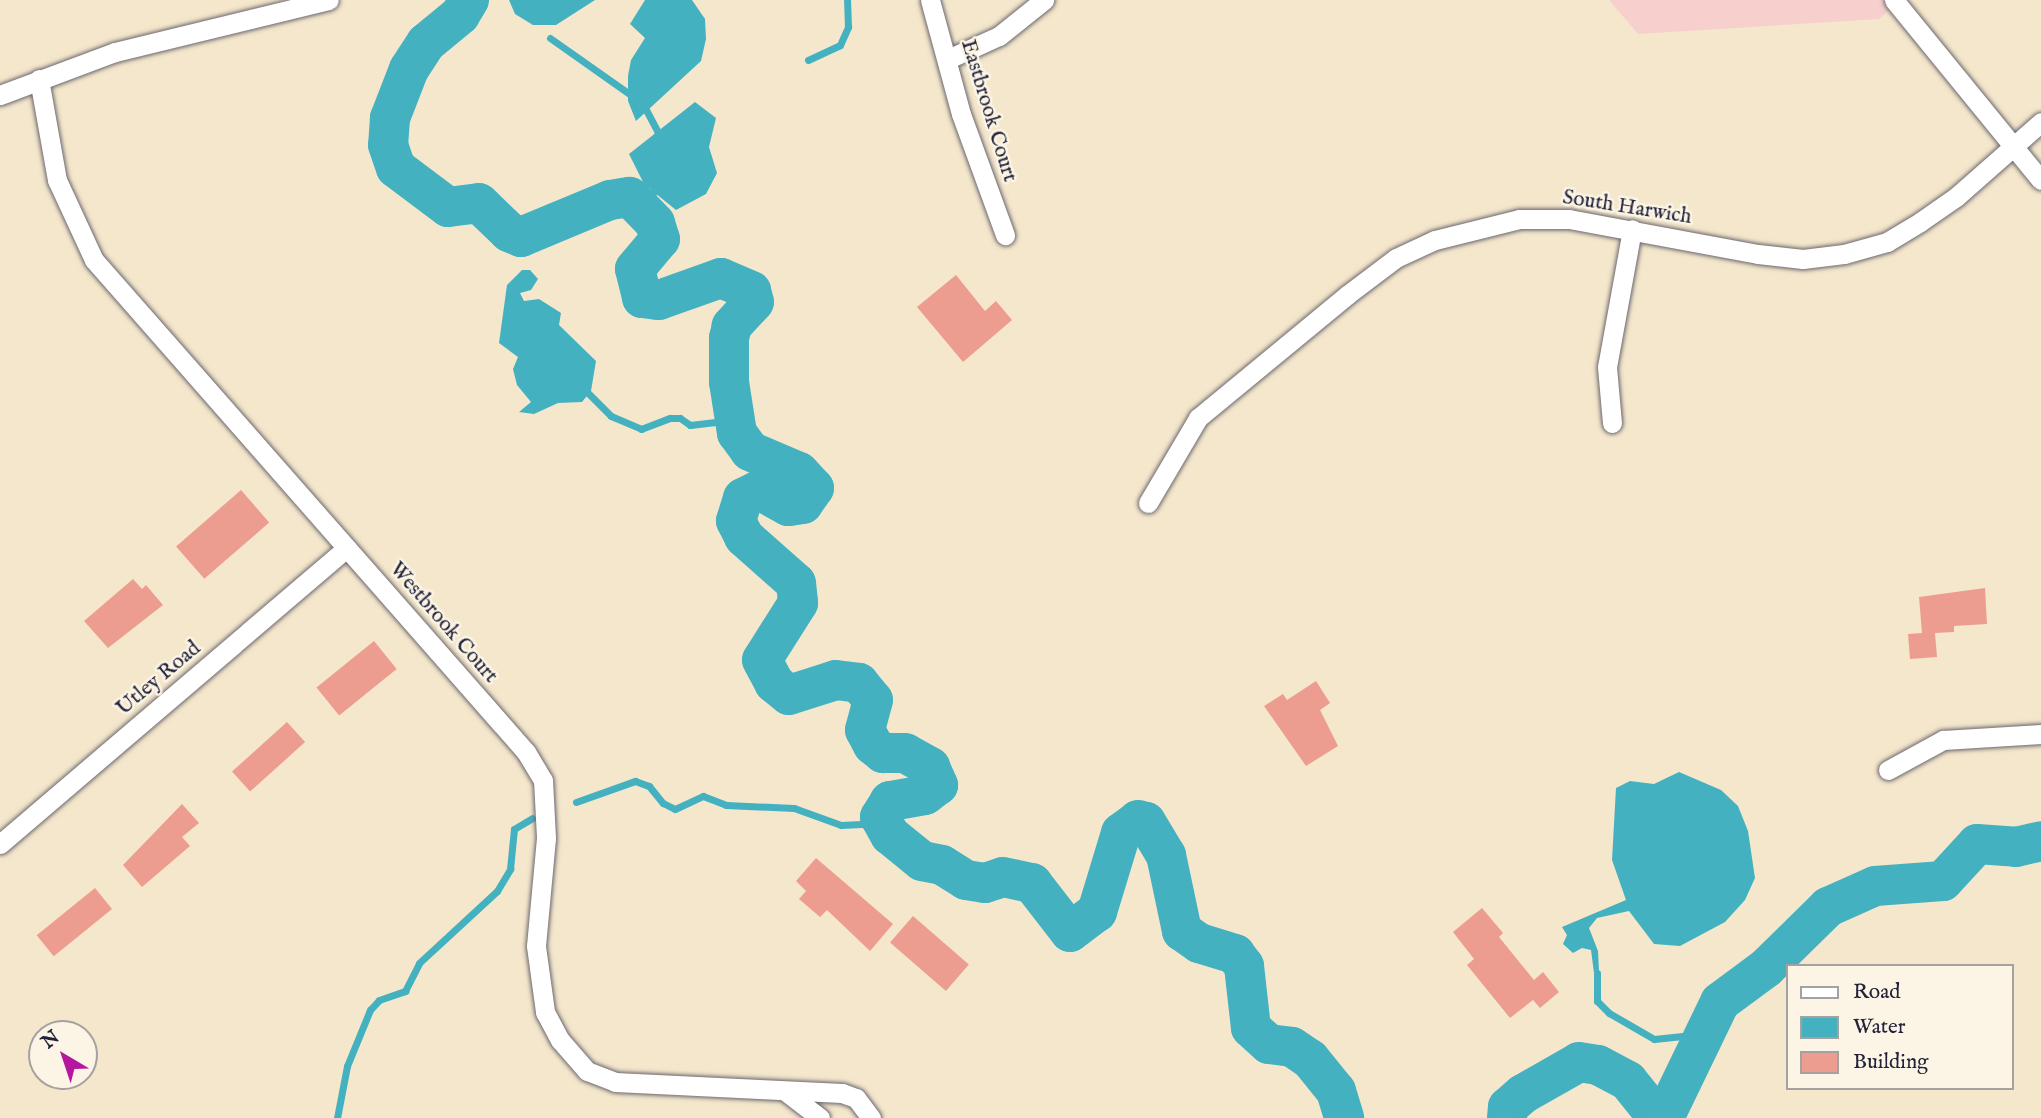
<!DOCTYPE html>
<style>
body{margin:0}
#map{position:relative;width:2041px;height:1118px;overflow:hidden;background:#f4e7cc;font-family:"IM FELL English",serif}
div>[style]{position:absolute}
.built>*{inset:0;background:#f7d0cd}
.water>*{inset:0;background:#44b1c1}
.stream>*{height:7px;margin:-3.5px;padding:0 3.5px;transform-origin:3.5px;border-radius:3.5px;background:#44b1c1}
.river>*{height:40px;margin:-20px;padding:0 20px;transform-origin:20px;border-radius:20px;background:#44b1c1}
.building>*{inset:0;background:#ed9d8f;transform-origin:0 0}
.roads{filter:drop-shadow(0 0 2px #6c676e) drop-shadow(0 0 2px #6c676e)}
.street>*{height:19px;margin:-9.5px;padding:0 9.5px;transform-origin:9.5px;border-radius:9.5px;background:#fff}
span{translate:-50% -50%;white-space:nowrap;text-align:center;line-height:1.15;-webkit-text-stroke:5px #fcf5e5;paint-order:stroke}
.street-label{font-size:21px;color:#22223b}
.legend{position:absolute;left:1786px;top:964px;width:228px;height:126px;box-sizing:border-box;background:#fcf5e5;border:2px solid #a5a1a1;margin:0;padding:9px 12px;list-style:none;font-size:21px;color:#22223b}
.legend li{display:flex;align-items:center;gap:14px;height:35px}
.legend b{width:35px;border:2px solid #a5a1a1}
.north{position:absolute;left:28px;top:1020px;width:70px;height:70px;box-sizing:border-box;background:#fcf5e5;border:2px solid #a5a1a1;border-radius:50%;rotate:321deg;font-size:19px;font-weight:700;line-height:28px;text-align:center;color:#22223b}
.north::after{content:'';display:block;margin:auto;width:24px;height:32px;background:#b5179e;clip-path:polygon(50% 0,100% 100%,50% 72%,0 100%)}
</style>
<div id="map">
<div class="built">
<i style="clip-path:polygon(1609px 0,1901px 0,1879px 19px,1638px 34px)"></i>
</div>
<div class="water">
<i style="clip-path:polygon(509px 0,595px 0,556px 25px,533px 25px,515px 14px)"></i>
<i style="clip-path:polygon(645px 0,692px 0,705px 19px,706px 39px,701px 61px,636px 121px,628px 101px,628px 76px,631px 60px,645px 38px,630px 24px)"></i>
<i style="clip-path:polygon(695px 102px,716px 118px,709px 147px,717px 173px,706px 194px,676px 210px,644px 184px,629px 154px)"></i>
<i style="clip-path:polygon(522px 270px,530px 270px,538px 279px,531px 290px,520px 293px,524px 301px,539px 299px,561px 313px,559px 325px,596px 361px,591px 391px,582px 402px,558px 403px,534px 414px,519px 412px,531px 402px,517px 385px,513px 369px,518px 357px,499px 343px,507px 285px)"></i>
<i style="clip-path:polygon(1679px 772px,1721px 790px,1738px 806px,1748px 831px,1755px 878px,1745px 900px,1725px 922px,1680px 946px,1654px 944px,1629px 911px,1597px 918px,1589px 928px,1598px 951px,1599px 971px,1594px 973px,1591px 950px,1582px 948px,1573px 953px,1563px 944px,1567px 935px,1562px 927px,1626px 900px,1612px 860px,1616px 788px,1630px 781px,1654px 784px)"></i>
</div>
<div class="stream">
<i style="left:550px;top:38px;width:104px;rotate:35.2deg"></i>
<i style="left:808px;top:60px;width:35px;rotate:-25deg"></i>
<i style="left:840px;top:45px;width:20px;rotate:-66deg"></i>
<i style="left:848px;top:27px;width:27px;rotate:-92deg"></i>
<i style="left:644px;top:106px;width:30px;rotate:62deg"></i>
<i style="left:658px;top:132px;width:7px;rotate:106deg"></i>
<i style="left:645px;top:209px;width:22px;rotate:-63deg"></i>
<i style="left:586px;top:391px;width:35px;rotate:45deg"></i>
<i style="left:611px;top:416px;width:33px;rotate:23deg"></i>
<i style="left:641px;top:429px;width:31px;rotate:-21deg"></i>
<i style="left:670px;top:418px;width:10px"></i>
<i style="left:680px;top:418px;width:12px;rotate:35deg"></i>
<i style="left:690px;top:425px;width:43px;rotate:-6.6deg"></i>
<i style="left:576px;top:802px;width:63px;rotate:-19.6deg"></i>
<i style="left:635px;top:781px;width:15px;rotate:20deg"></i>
<i style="left:649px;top:786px;width:22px;rotate:51deg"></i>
<i style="left:663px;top:803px;width:13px;rotate:27deg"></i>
<i style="left:675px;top:809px;width:31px;rotate:-25deg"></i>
<i style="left:703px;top:796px;width:25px;rotate:21deg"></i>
<i style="left:726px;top:805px;width:68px;rotate:2.5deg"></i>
<i style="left:794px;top:808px;width:50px;rotate:19.9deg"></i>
<i style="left:841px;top:825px;width:41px;rotate:-2.8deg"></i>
<i style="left:1597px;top:973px;width:28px;rotate:90deg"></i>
<i style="left:1597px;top:1001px;width:17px;rotate:45deg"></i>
<i style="left:1609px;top:1013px;width:52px;rotate:30deg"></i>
<i style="left:1654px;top:1039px;width:48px;rotate:-5.9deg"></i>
<i style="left:337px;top:1118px;width:53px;rotate:-79.1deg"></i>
<i style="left:347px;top:1066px;width:61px;rotate:-67.7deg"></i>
<i style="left:370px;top:1010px;width:13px;rotate:-48deg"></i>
<i style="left:379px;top:1000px;width:28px;rotate:-19deg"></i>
<i style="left:405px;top:991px;width:31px;rotate:-63deg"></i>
<i style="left:419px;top:963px;width:106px;rotate:-42.7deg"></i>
<i style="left:497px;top:891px;width:26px;rotate:-59deg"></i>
<i style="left:510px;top:869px;width:40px;rotate:-84.3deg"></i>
<i style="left:514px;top:829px;width:21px;rotate:-31deg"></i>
</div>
<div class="river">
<i style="left:469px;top:0;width:17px;rotate:121deg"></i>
<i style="left:460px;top:15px;width:44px;rotate:140.5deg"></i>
<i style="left:426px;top:43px;width:31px;rotate:123deg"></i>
<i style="left:409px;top:69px;width:53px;rotate:111.2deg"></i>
<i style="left:390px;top:118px;width:27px;rotate:94deg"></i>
<i style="left:388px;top:145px;width:24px;rotate:71deg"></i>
<i style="left:396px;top:168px;width:65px;rotate:36.9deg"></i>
<i style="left:448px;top:207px;width:31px;rotate:-7deg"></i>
<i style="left:479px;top:203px;width:42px;rotate:44deg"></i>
<i style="left:509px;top:232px;width:13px;rotate:23deg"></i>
<i style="left:521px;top:237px;width:96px;rotate:-22.6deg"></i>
<i style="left:610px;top:200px;width:20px;rotate:-9deg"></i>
<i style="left:630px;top:197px;width:36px;rotate:46deg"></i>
<i style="left:655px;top:223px;width:17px;rotate:73deg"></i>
<i style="left:660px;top:239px;width:39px;rotate:130deg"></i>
<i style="left:635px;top:269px;width:30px;rotate:76deg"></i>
<i style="left:642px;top:298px;width:17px;rotate:7deg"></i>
<i style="left:659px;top:300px;width:66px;rotate:-19.5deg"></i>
<i style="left:721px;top:278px;width:33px;rotate:23deg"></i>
<i style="left:751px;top:291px;width:11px;rotate:75deg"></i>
<i style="left:754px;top:302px;width:33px;rotate:133deg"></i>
<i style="left:732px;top:326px;width:12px;rotate:104deg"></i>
<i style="left:729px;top:338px;width:44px;rotate:90deg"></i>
<i style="left:729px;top:382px;width:52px;rotate:81.1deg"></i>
<i style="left:737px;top:433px;width:22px;rotate:54deg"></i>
<i style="left:750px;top:451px;width:53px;rotate:23.2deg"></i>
<i style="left:799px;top:472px;width:22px;rotate:47deg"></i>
<i style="left:814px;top:488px;width:19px;rotate:125deg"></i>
<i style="left:803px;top:504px;width:15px;rotate:172deg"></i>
<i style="left:788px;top:506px;width:33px;rotate:-151deg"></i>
<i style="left:759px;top:490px;width:18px;rotate:153deg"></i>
<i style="left:743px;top:498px;width:24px;rotate:107deg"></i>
<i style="left:736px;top:521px;width:18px;rotate:63deg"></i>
<i style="left:744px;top:537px;width:69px;rotate:41.5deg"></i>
<i style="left:796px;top:583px;width:20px;rotate:84deg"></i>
<i style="left:798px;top:603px;width:67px;rotate:122.3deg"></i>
<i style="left:762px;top:660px;width:26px;rotate:62deg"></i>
<i style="left:774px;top:683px;width:19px;rotate:39deg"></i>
<i style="left:789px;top:695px;width:49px;rotate:-17.7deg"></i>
<i style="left:836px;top:680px;width:23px;rotate:7deg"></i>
<i style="left:859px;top:683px;width:22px;rotate:51deg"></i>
<i style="left:873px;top:700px;width:31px;rotate:105deg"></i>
<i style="left:865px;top:730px;width:17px;rotate:62deg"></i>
<i style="left:873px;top:745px;width:13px;rotate:39deg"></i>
<i style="left:883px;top:753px;width:22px"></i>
<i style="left:905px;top:753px;width:29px;rotate:29deg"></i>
<i style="left:930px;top:767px;width:20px;rotate:66deg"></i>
<i style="left:938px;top:785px;width:16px;rotate:142deg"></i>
<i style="left:925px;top:795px;width:36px;rotate:170deg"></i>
<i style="left:890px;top:801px;width:19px;rotate:122deg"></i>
<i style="left:880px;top:817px;width:21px;rotate:61deg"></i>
<i style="left:890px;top:835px;width:41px;rotate:39.1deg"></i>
<i style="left:922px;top:861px;width:20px;rotate:11deg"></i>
<i style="left:942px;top:865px;width:28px;rotate:32deg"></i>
<i style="left:966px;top:880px;width:19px;rotate:9deg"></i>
<i style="left:985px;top:883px;width:19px;rotate:-18deg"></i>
<i style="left:1003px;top:877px;width:30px;rotate:12deg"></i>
<i style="left:1032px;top:883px;width:62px;rotate:52.2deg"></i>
<i style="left:1070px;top:932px;width:34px;rotate:-37deg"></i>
<i style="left:1097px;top:912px;width:83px;rotate:-73.1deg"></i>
<i style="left:1121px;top:833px;width:21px;rotate:-37deg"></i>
<i style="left:1138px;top:820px;width:8px;rotate:14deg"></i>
<i style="left:1146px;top:822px;width:39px;rotate:59deg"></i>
<i style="left:1166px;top:855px;width:78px;rotate:78.1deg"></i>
<i style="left:1182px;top:931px;width:21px;rotate:35deg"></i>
<i style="left:1199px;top:943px;width:38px;rotate:17deg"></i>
<i style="left:1235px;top:954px;width:15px;rotate:53deg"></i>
<i style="left:1244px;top:966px;width:62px;rotate:83.6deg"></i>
<i style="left:1251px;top:1028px;width:24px;rotate:42deg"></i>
<i style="left:1269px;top:1044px;width:23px;rotate:7deg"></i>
<i style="left:1292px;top:1047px;width:22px;rotate:34deg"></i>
<i style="left:1310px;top:1059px;width:41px;rotate:50.9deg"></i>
<i style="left:1336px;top:1091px;width:28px;rotate:73deg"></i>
<i style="left:1507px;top:1118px;width:11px;rotate:-85deg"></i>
<i style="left:1508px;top:1107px;width:20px;rotate:-41deg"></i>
<i style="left:1523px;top:1094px;width:64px;rotate:-29.7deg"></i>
<i style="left:1579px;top:1062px;width:19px;rotate:9deg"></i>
<i style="left:1598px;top:1065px;width:34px;rotate:28deg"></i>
<i style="left:1628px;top:1081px;width:46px;rotate:51.1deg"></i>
<i style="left:1657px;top:1117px;width:7px;rotate:8deg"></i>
<i style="left:1664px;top:1118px;width:129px;rotate:-64.2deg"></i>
<i style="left:1720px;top:1002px;width:57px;rotate:-36.5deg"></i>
<i style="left:1766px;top:968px;width:87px;rotate:-44.5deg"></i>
<i style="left:1828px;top:907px;width:51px;rotate:-24.1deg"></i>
<i style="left:1875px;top:886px;width:68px;rotate:-4.2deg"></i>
<i style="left:1943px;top:881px;width:50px;rotate:-47.4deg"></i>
<i style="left:1977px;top:844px;width:39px;rotate:4deg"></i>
<i style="left:2016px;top:847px;width:26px;rotate:-13deg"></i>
</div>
<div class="building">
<i style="clip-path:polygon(956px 275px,985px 311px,996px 301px,1012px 320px,963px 362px,917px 307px)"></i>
<i style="left:241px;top:490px;width:43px;height:86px;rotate:49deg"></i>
<i style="clip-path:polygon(133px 579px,142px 589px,146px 585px,163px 605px,108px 648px,84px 621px)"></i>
<i style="clip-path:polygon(1985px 588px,1987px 624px,1954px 626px,1954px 632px,1935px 633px,1937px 657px,1910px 659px,1908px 634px,1922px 633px,1919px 597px)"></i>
<i style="left:374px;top:641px;width:36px;height:74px;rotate:51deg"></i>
<i style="clip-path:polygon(1316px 681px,1330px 703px,1320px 710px,1338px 746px,1306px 766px,1264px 706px,1283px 694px,1287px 700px)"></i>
<i style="left:287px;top:722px;width:27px;height:74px;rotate:48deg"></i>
<i style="clip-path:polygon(182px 804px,199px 823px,182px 837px,190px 846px,142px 887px,123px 865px)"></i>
<i style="clip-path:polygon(816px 858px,893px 924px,870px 951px,827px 910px,820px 917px,799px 899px,806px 891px,796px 881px)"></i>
<i style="left:95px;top:888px;width:27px;height:75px;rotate:51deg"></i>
<i style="clip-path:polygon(1482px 908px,1503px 933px,1499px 937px,1534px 980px,1543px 972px,1559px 992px,1540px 1008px,1533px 1000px,1510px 1018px,1467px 965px,1474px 959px,1453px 932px)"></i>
<i style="left:913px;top:916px;width:74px;height:35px;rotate:41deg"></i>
</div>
<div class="roads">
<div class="street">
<i style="left:930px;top:0;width:118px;rotate:74.8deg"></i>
<i style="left:961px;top:114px;width:129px;rotate:70deg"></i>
<i style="left:1894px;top:0;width:232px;rotate:50.8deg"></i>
<i style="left:948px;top:59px;width:56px;rotate:-24.3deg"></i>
<i style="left:999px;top:36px;width:58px;rotate:-38.7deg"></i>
<i style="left:39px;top:79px;width:103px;rotate:79.9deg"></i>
<i style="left:57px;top:180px;width:88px;rotate:65.2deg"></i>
<i style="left:94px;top:260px;width:655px;rotate:48.72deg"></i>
<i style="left:526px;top:752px;width:33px;rotate:59deg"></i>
<i style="left:543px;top:780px;width:58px;rotate:87deg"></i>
<i style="left:546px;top:838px;width:108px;rotate:95.3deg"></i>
<i style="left:536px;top:946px;width:67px;rotate:82.2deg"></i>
<i style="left:545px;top:1012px;width:32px;rotate:62deg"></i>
<i style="left:560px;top:1040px;width:41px;rotate:48.9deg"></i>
<i style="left:587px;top:1071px;width:30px;rotate:21deg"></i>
<i style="left:615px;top:1082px;width:227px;rotate:2.8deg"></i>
<i style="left:842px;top:1093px;width:15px;rotate:20deg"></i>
<i style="left:856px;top:1098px;width:25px;rotate:53deg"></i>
<i style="left:0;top:95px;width:123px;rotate:-20.5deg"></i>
<i style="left:115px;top:52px;width:220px;rotate:-13.7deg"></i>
<i style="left:1612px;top:423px;width:56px;rotate:-95.1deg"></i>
<i style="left:1607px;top:367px;width:140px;rotate:-79.7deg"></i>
<i style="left:1148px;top:503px;width:99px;rotate:-59.5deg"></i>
<i style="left:1198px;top:418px;width:193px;rotate:-39.5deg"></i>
<i style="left:1347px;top:295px;width:61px;rotate:-37.1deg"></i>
<i style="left:1396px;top:258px;width:43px;rotate:-24.8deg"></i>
<i style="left:1435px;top:240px;width:87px;rotate:-14deg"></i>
<i style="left:1519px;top:219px;width:50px"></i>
<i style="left:1569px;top:219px;width:192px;rotate:10.5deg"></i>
<i style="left:1758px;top:254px;width:45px;rotate:6.3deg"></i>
<i style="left:1803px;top:259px;width:41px;rotate:-7deg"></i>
<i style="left:1844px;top:254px;width:45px;rotate:-15.6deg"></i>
<i style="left:1887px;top:242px;width:39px;rotate:-31deg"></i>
<i style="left:1920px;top:222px;width:44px;rotate:-34.8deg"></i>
<i style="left:1956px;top:197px;width:113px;rotate:-41.4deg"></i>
<i style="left:1888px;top:770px;width:63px;rotate:-28.6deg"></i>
<i style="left:1943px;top:740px;width:98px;rotate:-3.5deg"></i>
<i style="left:0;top:844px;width:456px;rotate:-40.5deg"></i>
<i style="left:785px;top:1091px;width:44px;rotate:37.6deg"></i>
</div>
</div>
<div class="street-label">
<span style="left:988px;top:111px;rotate:73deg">Eastbrook Court</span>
<span style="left:1627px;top:208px;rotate:9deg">South Harwich</span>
<span style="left:443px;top:623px;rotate:49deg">Westbrook Court</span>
<span style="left:159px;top:679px;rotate:-40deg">Utley Road</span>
</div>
<ul class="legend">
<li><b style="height:9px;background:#fff"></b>Road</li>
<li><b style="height:19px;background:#44b1c1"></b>Water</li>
<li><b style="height:19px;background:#ed9d8f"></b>Building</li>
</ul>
<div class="north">N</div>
</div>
